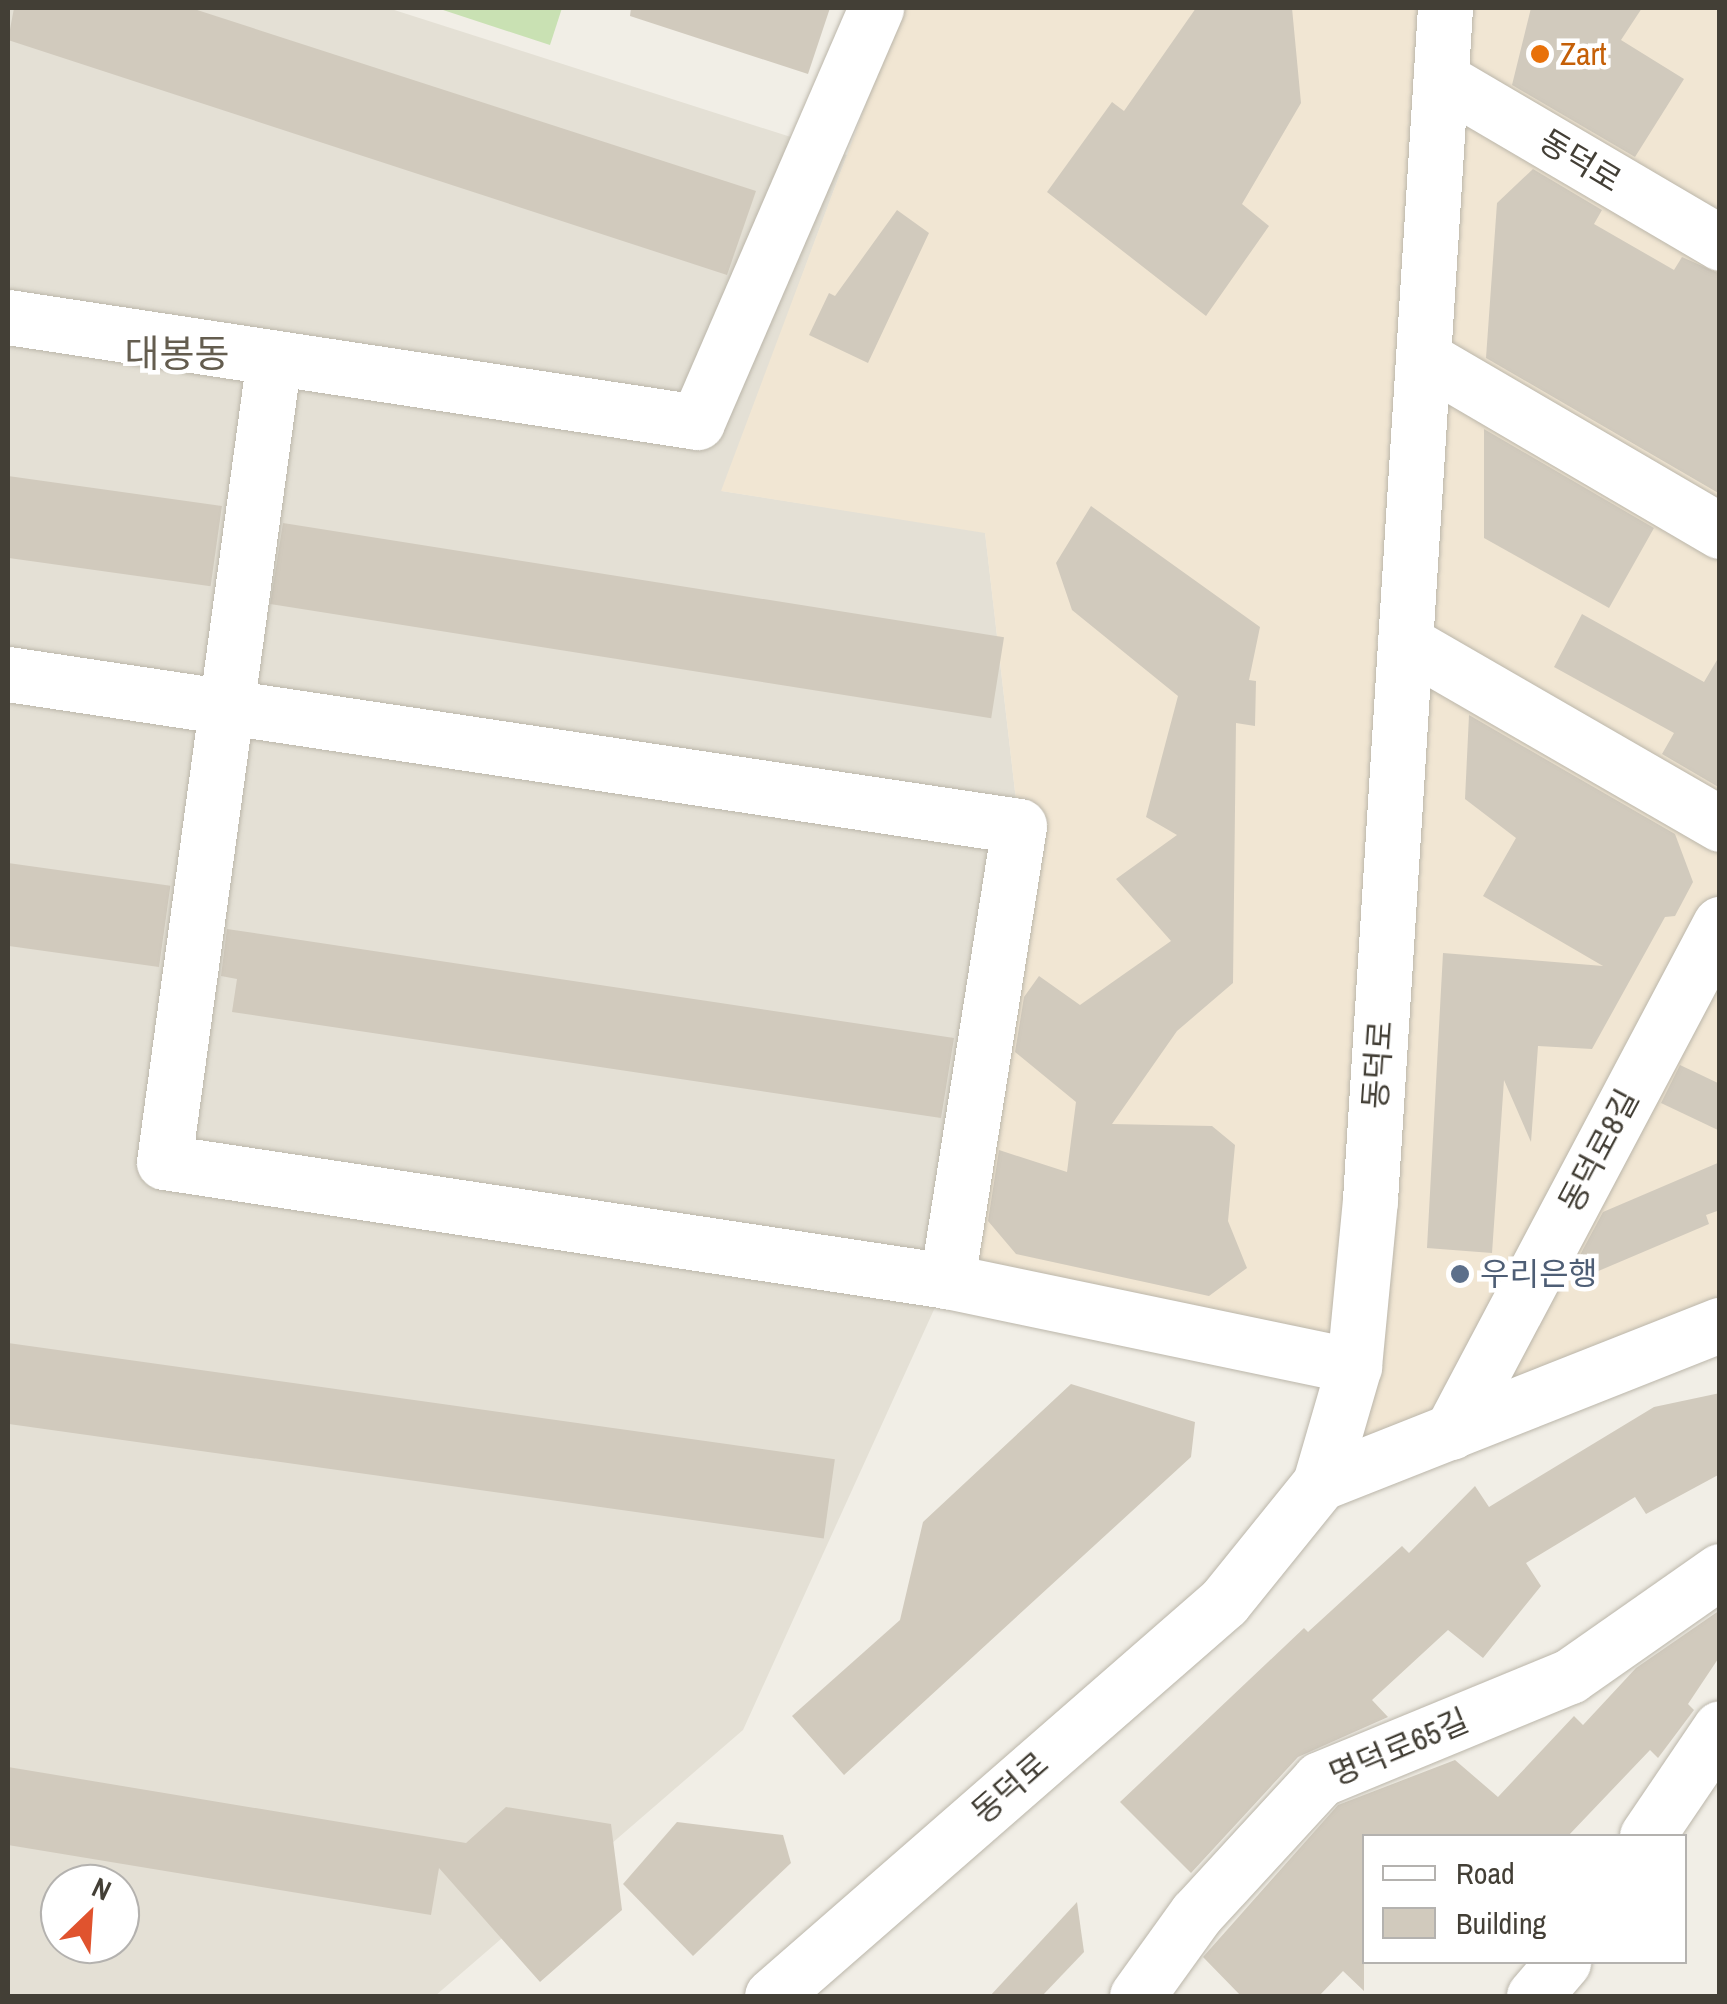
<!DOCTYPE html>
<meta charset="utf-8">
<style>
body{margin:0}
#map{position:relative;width:1727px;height:2004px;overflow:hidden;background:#f1eee6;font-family:"Archivo Narrow","Noto Sans KR",sans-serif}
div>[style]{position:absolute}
.residential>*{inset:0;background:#e4e0d5}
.commercial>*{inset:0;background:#f1e6d3}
.green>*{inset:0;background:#c9e1b3}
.building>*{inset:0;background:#d1cabd;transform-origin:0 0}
.roads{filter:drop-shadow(0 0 2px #bbb6aa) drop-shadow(0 0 2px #bbb6aa)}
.minor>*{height:55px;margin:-27.5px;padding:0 27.5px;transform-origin:27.5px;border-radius:27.5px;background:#fff}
.tertiary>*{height:55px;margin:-27.5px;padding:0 27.5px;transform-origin:27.5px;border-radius:27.5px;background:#fff}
.dots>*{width:28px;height:28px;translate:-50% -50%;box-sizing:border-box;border:5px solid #fff;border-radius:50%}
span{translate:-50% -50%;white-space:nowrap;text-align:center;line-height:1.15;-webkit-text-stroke:9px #fff;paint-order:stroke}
.food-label{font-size:32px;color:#c56008}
.left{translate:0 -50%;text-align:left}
.street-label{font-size:32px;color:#433f36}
.service-label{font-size:32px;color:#4e5e75}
.quarter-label{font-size:38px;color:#645d4f}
.frame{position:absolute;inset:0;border:10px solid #433f36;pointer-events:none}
.legend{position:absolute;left:1362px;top:1834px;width:325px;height:130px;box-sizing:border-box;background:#fff;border:2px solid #b4b2af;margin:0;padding:12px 18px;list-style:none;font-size:30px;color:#433f36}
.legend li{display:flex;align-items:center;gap:20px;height:50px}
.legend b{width:50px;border:2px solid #b4b2af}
.north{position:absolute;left:40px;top:1864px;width:100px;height:100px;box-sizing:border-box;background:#fff;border:2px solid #b4b2af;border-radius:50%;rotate:25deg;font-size:28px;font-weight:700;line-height:40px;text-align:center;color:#433f36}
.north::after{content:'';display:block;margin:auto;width:35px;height:45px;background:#e0532e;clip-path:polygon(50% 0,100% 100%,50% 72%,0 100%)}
</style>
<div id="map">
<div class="residential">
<i style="clip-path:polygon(evenodd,8px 8px,388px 8px,847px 155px,722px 491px,985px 532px,1019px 826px,947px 1281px,743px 1730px,435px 1996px,8px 1996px,8px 8px,60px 1884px,120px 1884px,120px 1944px,60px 1944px,60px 1884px)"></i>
</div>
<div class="commercial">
<i style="clip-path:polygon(902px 8px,1719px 8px,1719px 1333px,1320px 1483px,1354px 1367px,947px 1281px,1019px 826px,985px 533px,721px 491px)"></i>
</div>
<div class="green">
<i style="clip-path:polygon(437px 8px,562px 8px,550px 45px)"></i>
</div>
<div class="building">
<i style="clip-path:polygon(14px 8px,191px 8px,756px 191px,727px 275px,8px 40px)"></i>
<i style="clip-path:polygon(631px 8px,830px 8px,808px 74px,630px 16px)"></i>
<i style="clip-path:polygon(1196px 8px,1292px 8px,1301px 103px,1242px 204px,1269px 226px,1206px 316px,1047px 192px,1112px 102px,1124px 111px)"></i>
<i style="clip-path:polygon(1531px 8px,1642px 8px,1621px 40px,1684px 79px,1635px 157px,1512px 85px)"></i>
<i style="clip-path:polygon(1533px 169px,1602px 210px,1594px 224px,1674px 270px,1682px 257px,1720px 274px,1720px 494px,1486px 358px,1497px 203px)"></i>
<i style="clip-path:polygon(897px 210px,929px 233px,868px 363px,809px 335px,829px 293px,835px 296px)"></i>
<i style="clip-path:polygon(1484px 429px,1654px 528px,1609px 608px,1484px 538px)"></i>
<i style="left:8px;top:476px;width:216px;height:81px;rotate:8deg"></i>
<i style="clip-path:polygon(1091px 506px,1260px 627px,1249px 680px,1256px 681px,1255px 726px,1236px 723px,1233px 983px,1177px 1031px,1112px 1124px,1212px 1126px,1235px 1145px,1228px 1221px,1247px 1268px,1209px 1296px,1016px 1254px,988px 1221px,999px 1150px,1067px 1172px,1076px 1102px,1015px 1052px,1024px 997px,1039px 976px,1080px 1005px,1171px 941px,1116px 879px,1177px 835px,1146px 817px,1178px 696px,1072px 610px,1056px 563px)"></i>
<i style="left:283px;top:523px;width:730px;height:82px;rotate:9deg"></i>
<i style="clip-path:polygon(1582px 614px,1704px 682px,1720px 655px,1720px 788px,1662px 754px,1674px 733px,1554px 667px)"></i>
<i style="clip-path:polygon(1469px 715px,1675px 834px,1693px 882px,1675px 916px,1665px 917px,1592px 1049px,1538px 1046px,1531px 1142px,1504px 1080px,1492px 1253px,1427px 1248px,1443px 953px,1603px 966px,1483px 896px,1516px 838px,1465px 799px)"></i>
<i style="left:8px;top:863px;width:164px;height:82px;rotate:8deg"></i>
<i style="clip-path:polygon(227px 929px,954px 1038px,941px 1118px,232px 1012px,237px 979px,221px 976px)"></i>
<i style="clip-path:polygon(1680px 1065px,1720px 1084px,1720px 1131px,1661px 1103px)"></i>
<i style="clip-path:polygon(1720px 1162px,1720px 1210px,1706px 1215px,1709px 1224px,1589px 1275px,1580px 1255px,1603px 1212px)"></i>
<i style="left:8px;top:1343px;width:835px;height:80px;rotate:8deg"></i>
<i style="clip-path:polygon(1071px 1384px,1195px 1422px,1191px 1457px,844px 1775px,792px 1716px,900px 1620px,923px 1522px)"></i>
<i style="clip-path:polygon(1720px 1393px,1720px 1474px,1646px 1514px,1635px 1497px,1526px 1563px,1541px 1586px,1483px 1658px,1448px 1630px,1372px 1700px,1388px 1717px,1298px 1757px,1191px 1873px,1120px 1802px,1304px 1628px,1308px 1632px,1402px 1546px,1409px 1553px,1475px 1486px,1489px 1507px,1654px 1407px)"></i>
<i style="clip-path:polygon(1720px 1610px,1720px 1656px,1688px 1704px,1694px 1710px,1658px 1758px,1650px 1750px,1568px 1836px,1364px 1836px,1364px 1991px,1343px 1971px,1319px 1996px,1241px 1996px,1203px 1957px,1338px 1805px,1455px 1760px,1498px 1797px,1574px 1716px,1583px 1725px,1636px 1668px)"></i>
<i style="clip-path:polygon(8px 1767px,466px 1843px,506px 1807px,611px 1824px,622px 1910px,540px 1982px,439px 1868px,431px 1915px,8px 1845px)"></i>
<i style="clip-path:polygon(677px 1822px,783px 1835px,791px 1863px,693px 1956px,623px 1884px)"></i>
<i style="clip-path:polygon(1077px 1902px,1084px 1952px,1042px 1996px,990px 1996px)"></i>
</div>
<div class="roads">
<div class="minor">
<i style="left:1441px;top:79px;width:324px;rotate:30.4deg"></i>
<i style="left:8px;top:317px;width:697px;rotate:8.66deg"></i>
<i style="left:697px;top:422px;width:451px;rotate:-66.6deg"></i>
<i style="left:274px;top:358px;width:811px;rotate:97.79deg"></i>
<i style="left:164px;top:1162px;width:792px;rotate:8.64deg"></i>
<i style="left:947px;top:1281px;width:416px;rotate:11.8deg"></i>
<i style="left:1424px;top:358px;width:343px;rotate:30.3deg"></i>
<i style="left:1405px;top:642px;width:364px;rotate:30deg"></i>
<i style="left:8px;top:674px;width:1022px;rotate:8.55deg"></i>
<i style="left:1019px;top:826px;width:461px;rotate:99deg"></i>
<i style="left:1451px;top:1432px;width:575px;rotate:-62.1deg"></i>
<i style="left:1320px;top:1483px;width:430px;rotate:-21.6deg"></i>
<i style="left:1647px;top:1836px;width:130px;rotate:-55.9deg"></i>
<i style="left:1137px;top:1996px;width:101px;rotate:-54.3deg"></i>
<i style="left:1196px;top:1914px;width:183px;rotate:-47.4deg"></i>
<i style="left:1320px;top:1779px;width:270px;rotate:-22.4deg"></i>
<i style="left:1570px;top:1676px;width:183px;rotate:-35deg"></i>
<i style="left:1534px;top:1996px;width:45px;rotate:-49.5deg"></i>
</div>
<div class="tertiary">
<i style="left:772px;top:1996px;width:600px;rotate:-41.08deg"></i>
<i style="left:1224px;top:1602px;width:153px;rotate:-51.1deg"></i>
<i style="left:1320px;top:1483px;width:122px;rotate:-73.8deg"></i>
<i style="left:1354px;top:1366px;width:167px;rotate:-84.5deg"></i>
<i style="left:1370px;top:1200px;width:1194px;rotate:-86.4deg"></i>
</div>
</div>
<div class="dots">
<i style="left:1540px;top:54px;background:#e8710a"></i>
<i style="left:1460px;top:1274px;background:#5c6f8a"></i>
</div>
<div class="food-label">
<span class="left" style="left:1560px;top:54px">Zart</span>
</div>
<div class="street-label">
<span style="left:1580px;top:161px;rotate:31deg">동덕로</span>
<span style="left:1378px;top:1065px;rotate:-86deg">동덕로</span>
<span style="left:1599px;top:1151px;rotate:-62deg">동덕로8길</span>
<span style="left:1399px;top:1748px;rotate:-23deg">명덕로65길</span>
<span style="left:1010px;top:1788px;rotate:-41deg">동덕로</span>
</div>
<div class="service-label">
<span class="left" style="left:1480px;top:1274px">우리은행</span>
</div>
<div class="quarter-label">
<span style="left:177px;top:354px">대봉동</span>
</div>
<div class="frame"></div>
<ul class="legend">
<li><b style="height:12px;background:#fff"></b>Road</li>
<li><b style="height:28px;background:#d1cabd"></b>Building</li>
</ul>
<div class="north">N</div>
</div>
